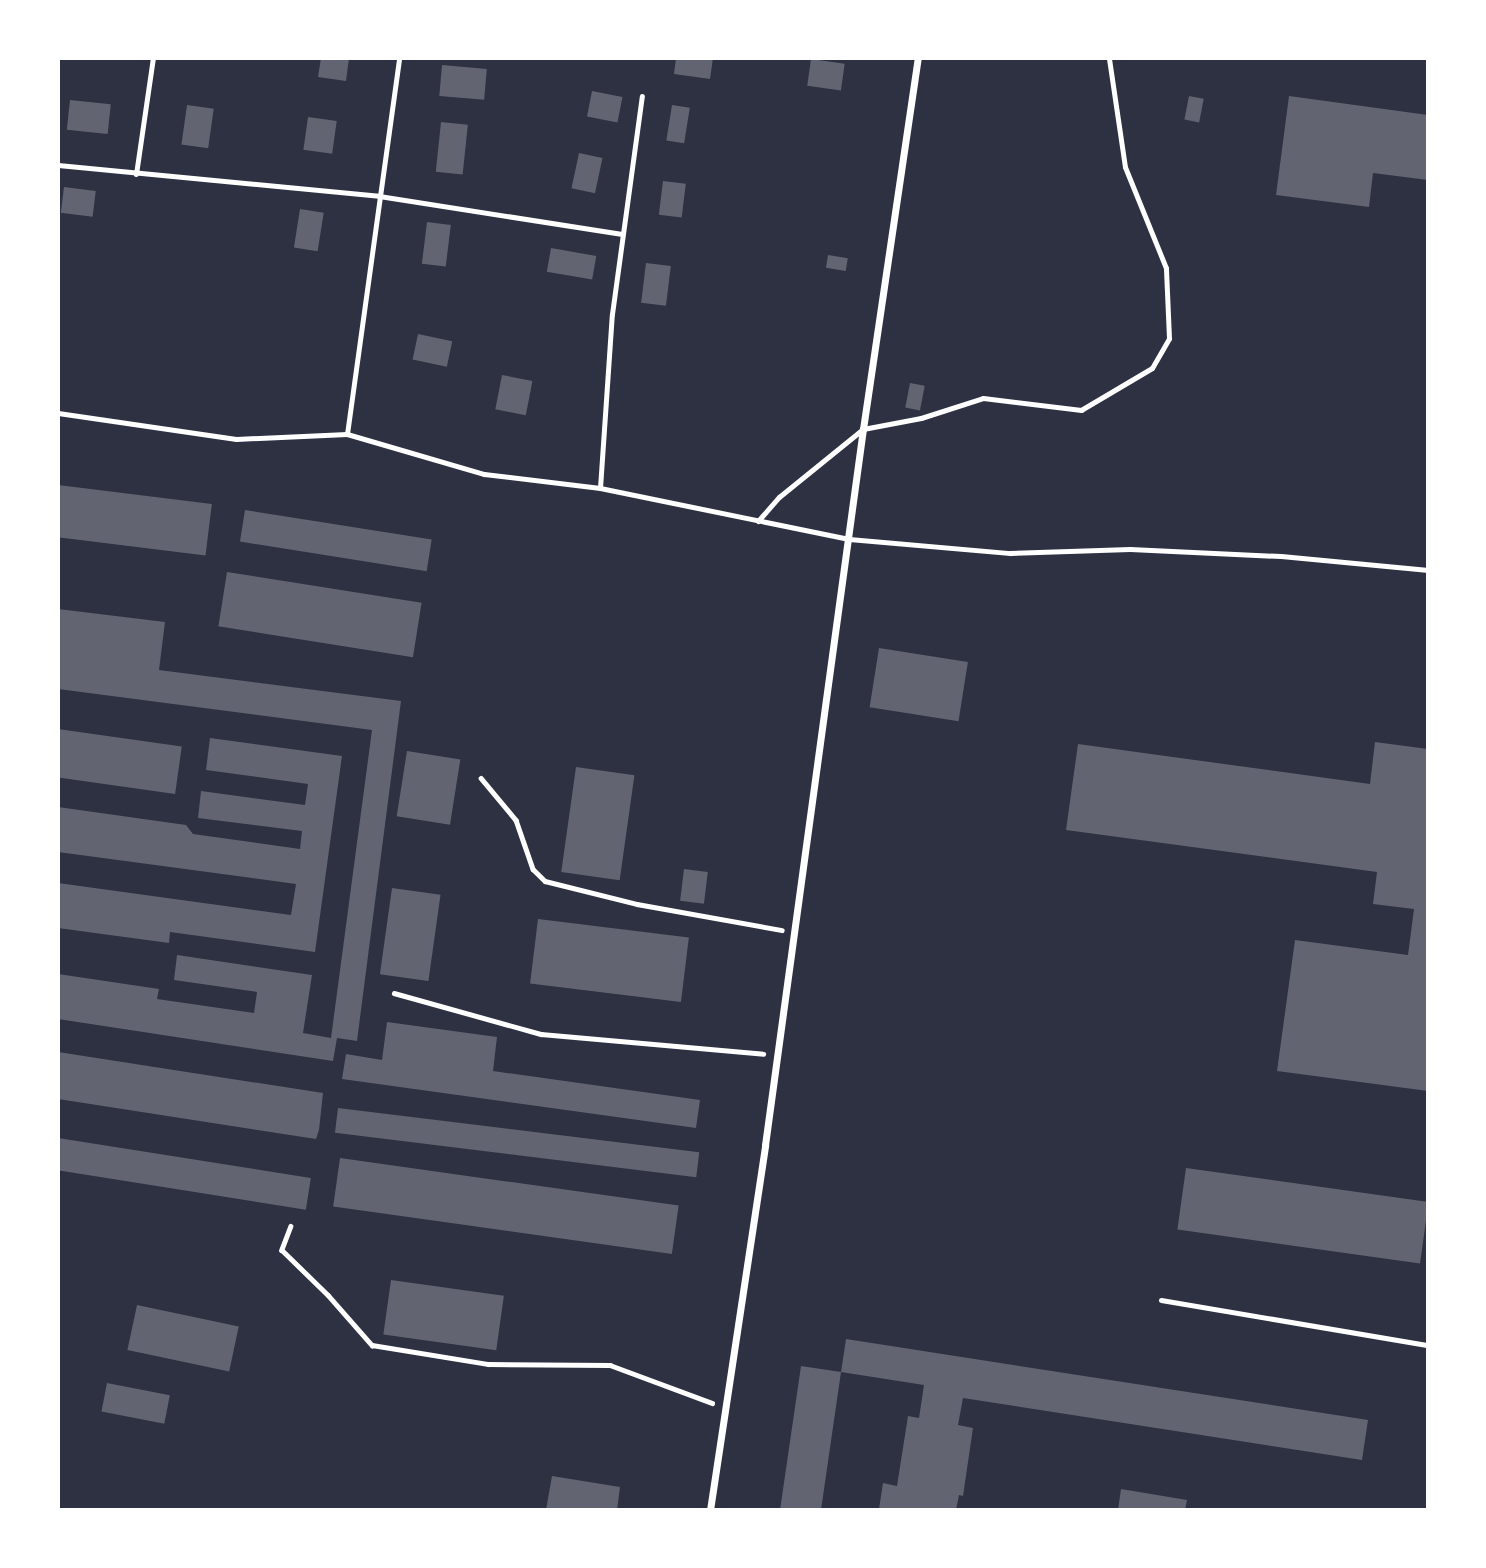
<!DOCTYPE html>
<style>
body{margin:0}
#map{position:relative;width:1486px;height:1568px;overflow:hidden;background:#2d3142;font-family:Raleway,sans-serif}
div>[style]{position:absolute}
.building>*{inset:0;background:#626471;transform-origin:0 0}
.path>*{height:4.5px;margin:-2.25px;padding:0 2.25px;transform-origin:2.25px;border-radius:2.25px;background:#fff}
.service>*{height:5px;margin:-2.5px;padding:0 2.5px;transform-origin:2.5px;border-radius:2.5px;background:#fff}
.minor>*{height:7px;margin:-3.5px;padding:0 3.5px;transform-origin:3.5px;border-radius:3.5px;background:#fff}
span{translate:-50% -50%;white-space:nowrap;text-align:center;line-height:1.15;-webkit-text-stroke:5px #fff;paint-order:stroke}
.frame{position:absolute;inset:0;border:60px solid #fff;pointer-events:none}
</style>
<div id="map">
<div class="building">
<i style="clip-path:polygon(321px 58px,349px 58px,346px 81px,318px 77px)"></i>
<i style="clip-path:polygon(676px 58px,713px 58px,710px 79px,674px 74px)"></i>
<i style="left:811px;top:59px;width:34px;height:27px;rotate:8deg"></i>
<i style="left:442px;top:65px;width:45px;height:31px;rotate:5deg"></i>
<i style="left:592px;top:91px;width:31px;height:26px;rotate:11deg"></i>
<i style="left:1189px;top:96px;width:15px;height:24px;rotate:11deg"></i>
<i style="clip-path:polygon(1289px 96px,1428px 115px,1428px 180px,1373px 173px,1369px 207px,1276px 195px)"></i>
<i style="left:70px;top:100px;width:41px;height:30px;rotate:6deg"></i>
<i style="left:187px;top:105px;width:27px;height:40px;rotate:8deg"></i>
<i style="left:672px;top:105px;width:18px;height:36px;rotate:9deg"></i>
<i style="left:308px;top:117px;width:29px;height:33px;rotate:8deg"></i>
<i style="left:441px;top:122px;width:27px;height:50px;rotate:6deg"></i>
<i style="left:579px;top:153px;width:24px;height:36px;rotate:12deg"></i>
<i style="left:663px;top:181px;width:23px;height:34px;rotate:7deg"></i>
<i style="left:64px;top:187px;width:32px;height:26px;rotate:7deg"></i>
<i style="left:300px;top:209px;width:24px;height:39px;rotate:9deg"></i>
<i style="left:427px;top:222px;width:24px;height:42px;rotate:7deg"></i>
<i style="left:551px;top:248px;width:46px;height:24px;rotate:10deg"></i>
<i style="left:828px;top:255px;width:20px;height:13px;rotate:9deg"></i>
<i style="left:646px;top:263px;width:25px;height:40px;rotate:7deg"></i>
<i style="left:418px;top:334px;width:35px;height:26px;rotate:12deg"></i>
<i style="left:502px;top:375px;width:31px;height:35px;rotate:11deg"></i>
<i style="left:910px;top:383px;width:15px;height:25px;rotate:11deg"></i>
<i style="left:58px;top:485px;width:155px;height:52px;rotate:7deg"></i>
<i style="left:245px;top:510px;width:189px;height:32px;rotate:9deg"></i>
<i style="left:227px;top:572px;width:197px;height:55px;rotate:9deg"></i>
<i style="clip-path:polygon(58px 609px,165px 622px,159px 670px,401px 701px,357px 1041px,337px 1038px,333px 1061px,58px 1019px,58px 974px,159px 989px,157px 999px,254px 1013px,257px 992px,174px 980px,177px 955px,312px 975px,303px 1033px,331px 1038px,372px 730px,58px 689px)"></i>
<i style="left:879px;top:648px;width:90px;height:60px;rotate:9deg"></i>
<i style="left:58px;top:729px;width:125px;height:48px;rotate:8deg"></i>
<i style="clip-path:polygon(210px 738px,342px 756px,315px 952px,170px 932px,169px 943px,58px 928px,58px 883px,291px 915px,296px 884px,58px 852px,58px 807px,186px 825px,193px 834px,300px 849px,302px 831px,198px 818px,201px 791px,305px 805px,308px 784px,206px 770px)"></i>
<i style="clip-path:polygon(1375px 742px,1428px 749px,1428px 1091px,1277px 1071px,1295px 940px,1408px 955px,1414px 909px,1373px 904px,1377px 872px,1066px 830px,1078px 744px,1370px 784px)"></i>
<i style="left:407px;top:751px;width:54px;height:66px;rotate:9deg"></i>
<i style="left:576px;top:767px;width:59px;height:106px;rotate:8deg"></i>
<i style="left:684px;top:869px;width:24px;height:32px;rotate:7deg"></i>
<i style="left:392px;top:888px;width:49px;height:87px;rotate:8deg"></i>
<i style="left:538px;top:919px;width:152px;height:65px;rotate:7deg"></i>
<i style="clip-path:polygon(387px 1022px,497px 1037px,493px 1071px,700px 1100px,696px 1128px,342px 1079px,346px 1054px,382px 1060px)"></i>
<i style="clip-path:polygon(58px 1052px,323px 1093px,319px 1130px,316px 1139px,58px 1099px)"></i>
<i style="left:338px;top:1108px;width:364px;height:25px;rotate:7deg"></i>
<i style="left:58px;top:1138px;width:256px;height:32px;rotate:9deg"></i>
<i style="left:340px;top:1158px;width:342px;height:49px;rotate:8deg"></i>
<i style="left:1186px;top:1168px;width:245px;height:62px;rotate:8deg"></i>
<i style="left:391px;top:1280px;width:114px;height:55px;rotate:8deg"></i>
<i style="left:137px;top:1305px;width:104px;height:46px;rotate:12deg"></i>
<i style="clip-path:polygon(846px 1339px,1368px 1420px,1362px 1460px,963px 1398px,958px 1425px,973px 1428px,963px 1496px,959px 1495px,956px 1510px,879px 1509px,883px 1483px,897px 1486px,908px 1416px,919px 1418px,924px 1385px,841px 1372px,821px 1510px,780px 1510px,801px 1366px,841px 1372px)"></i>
<i style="left:107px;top:1383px;width:64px;height:29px;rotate:11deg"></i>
<i style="clip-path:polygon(552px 1476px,620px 1487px,617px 1510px,546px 1510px)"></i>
<i style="clip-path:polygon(1121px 1489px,1187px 1500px,1185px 1510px,1118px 1510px)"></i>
</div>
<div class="path">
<i style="left:481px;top:778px;width:55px;rotate:50.2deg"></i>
<i style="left:516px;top:820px;width:52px;rotate:70.9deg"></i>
<i style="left:533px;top:869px;width:17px;rotate:45deg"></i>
<i style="left:545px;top:881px;width:95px;rotate:14deg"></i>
<i style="left:637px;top:904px;width:147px;rotate:10.2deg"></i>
<i style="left:394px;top:993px;width:153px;rotate:15.6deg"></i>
<i style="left:541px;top:1034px;width:223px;rotate:5.1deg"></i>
<i style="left:291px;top:1226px;width:26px;rotate:111deg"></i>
<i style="left:282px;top:1250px;width:64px;rotate:44.4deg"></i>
<i style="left:328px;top:1295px;width:67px;rotate:48.7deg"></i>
<i style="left:372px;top:1345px;width:118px;rotate:9.3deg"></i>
<i style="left:488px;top:1364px;width:122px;rotate:0.5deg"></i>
<i style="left:610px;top:1365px;width:109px;rotate:20.4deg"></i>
</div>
<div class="service">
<i style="left:58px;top:165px;width:322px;rotate:5.5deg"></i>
<i style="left:379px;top:196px;width:246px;rotate:8.9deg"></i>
<i style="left:136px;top:174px;width:117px;rotate:-81.7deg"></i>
<i style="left:58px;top:413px;width:180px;rotate:8.3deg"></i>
<i style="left:236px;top:439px;width:111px;rotate:-2.6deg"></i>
<i style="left:347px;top:434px;width:143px;rotate:16.3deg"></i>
<i style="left:484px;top:474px;width:117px;rotate:6.9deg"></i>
<i style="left:600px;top:488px;width:254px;rotate:11.6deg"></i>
<i style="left:849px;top:539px;width:162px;rotate:5deg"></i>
<i style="left:1010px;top:553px;width:120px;rotate:-1.9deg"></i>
<i style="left:1130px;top:549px;width:151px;rotate:2.7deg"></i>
<i style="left:1281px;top:556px;width:148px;rotate:5.4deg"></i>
<i style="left:347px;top:434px;width:380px;rotate:-82.1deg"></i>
<i style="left:600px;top:488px;width:174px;rotate:-86.1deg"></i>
<i style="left:612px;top:314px;width:220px;rotate:-82.2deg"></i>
<i style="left:758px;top:521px;width:32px;rotate:-49deg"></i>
<i style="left:779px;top:497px;width:108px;rotate:-39deg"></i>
<i style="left:863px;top:429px;width:59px;rotate:-10.7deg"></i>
<i style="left:921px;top:418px;width:65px;rotate:-17.9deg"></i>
<i style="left:983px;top:398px;width:99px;rotate:7deg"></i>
<i style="left:1081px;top:410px;width:82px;rotate:-30.6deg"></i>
<i style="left:1152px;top:368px;width:34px;rotate:-60deg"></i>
<i style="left:1169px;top:338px;width:70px;rotate:-92.5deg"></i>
<i style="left:1166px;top:268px;width:109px;rotate:-112.1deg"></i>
<i style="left:1125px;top:167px;width:110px;rotate:-98.4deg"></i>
<i style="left:1161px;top:1300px;width:271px;rotate:9.6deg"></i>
</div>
<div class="minor">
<i style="left:710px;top:1510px;width:369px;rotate:-81.4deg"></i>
<i style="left:765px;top:1145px;width:723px;rotate:-82.21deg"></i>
<i style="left:863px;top:429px;width:375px;rotate:-81.6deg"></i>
</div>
<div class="frame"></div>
</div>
